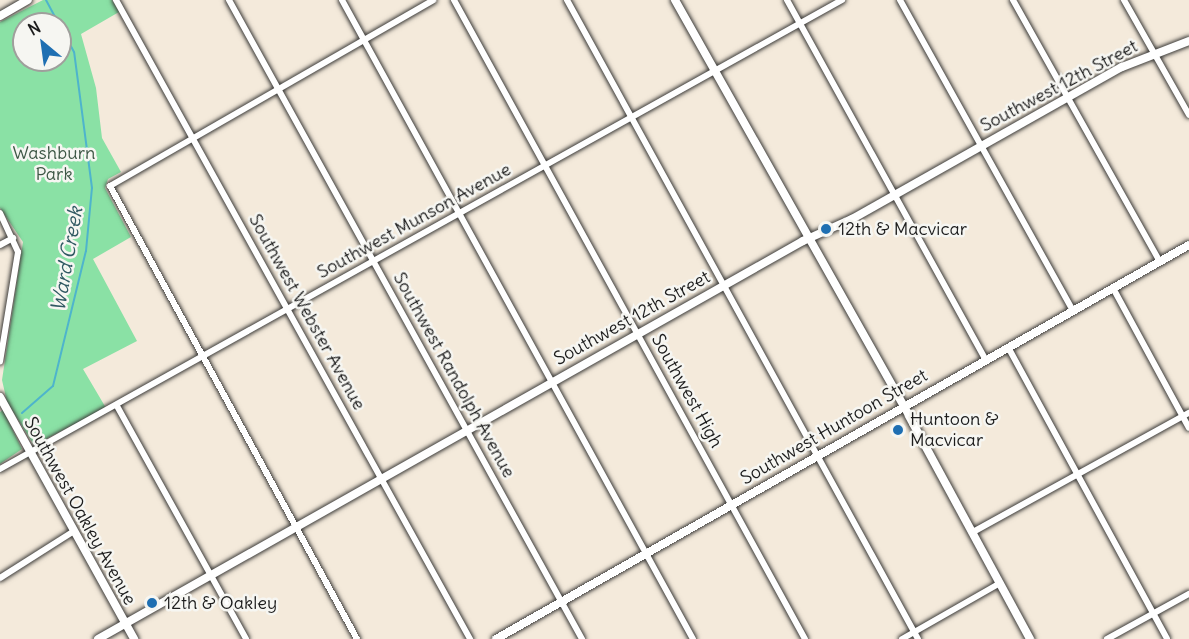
<!DOCTYPE html>
<style>
body{margin:0}
#map{position:relative;width:1189px;height:639px;overflow:hidden;background:#f4eadb;font-family:Delius,sans-serif}
div>[style]{position:absolute}
.green>*{inset:0;background:#8ae1a5}
.stream>*{height:2px;margin:-1px;padding:0 1px;transform-origin:1px;border-radius:1px;background:#4eb4cc}
.roads{filter:drop-shadow(0 0 2px #3c3b39) drop-shadow(0 0 2px #3c3b39)}
.minor>*{height:6px;margin:-3px;padding:0 3px;transform-origin:3px;border-radius:3px;background:#fff}
.tertiary>*{height:8px;margin:-4px;padding:0 4px;transform-origin:4px;border-radius:4px;background:#fff}
.secondary>*{height:8px;margin:-4px;padding:0 4px;transform-origin:4px;border-radius:4px;background:#fff}
.dots>*{width:16px;height:16px;translate:-50% -50%;box-sizing:border-box;border:3px solid #f6f6f2;border-radius:50%}
span{translate:-50% -50%;white-space:nowrap;text-align:center;line-height:1.15;-webkit-text-stroke:5px #f6f6f2;paint-order:stroke}
.street-label{font-size:18px;color:#1c1c1c}
.park-label{font-size:18px;color:#3d5745}
.poi-label{font-size:18px;color:#1c1c1c}
.left{translate:0 -50%;text-align:left}
.water-label{font-size:20px;color:#305962;font-style:italic}
.north{position:absolute;left:12px;top:12px;width:60px;height:60px;box-sizing:border-box;background:#f6f6f2;border:2px solid #9f9f9c;border-radius:50%;rotate:331deg;font-size:16px;font-weight:700;line-height:24px;text-align:center;color:#1c1c1c}
.north::after{content:'';display:block;margin:auto;width:21px;height:27px;background:#1f6fb2;clip-path:polygon(50% 0,100% 100%,50% 72%,0 100%)}
</style>
<div id="map">
<div class="green">
<i style="clip-path:polygon(evenodd,43px 0,112px 0,119px 12px,81px 34px,96px 88px,102px 138px,121px 172px,108px 179px,105px 188px,131px 237px,93px 259px,137px 341px,83px 369px,106px 408px,34px 445px,7px 402px,2px 380px,23px 242px,0 208px,0 22px,43px 0,24px 24px,60px 24px,60px 60px,24px 60px,24px 24px)"></i>
<i style="clip-path:polygon(3px 410px,22px 449px,0 464px,0 412px)"></i>
</div>
<div class="stream">
<i style="left:46px;top:0;width:27px;rotate:62deg"></i>
<i style="left:22px;top:413px;width:41px;rotate:-41.1deg"></i>
<i style="left:53px;top:386px;width:139px;rotate:-76.3deg"></i>
<i style="left:86px;top:251px;width:63px;rotate:-84.6deg"></i>
<i style="left:92px;top:188px;width:137px;rotate:-97.5deg"></i>
<i style="left:74px;top:52px;width:30px;rotate:-118deg"></i>
</div>
<div class="roads">
<div class="minor">
<i style="left:116px;top:0;width:731px;rotate:61.01deg"></i>
<i style="left:229px;top:0;width:730px;rotate:61.08deg"></i>
<i style="left:342px;top:0;width:729px;rotate:61.22deg"></i>
<i style="left:454px;top:0;width:729px;rotate:61.22deg"></i>
<i style="left:567px;top:0;width:729px;rotate:61.22deg"></i>
<i style="left:787px;top:0;width:411px;rotate:61.1deg"></i>
<i style="left:900px;top:0;width:356px;rotate:60.9deg"></i>
<i style="left:1013px;top:0;width:300px;rotate:60.7deg"></i>
<i style="left:1124px;top:0;width:132px;rotate:60.5deg"></i>
<i style="left:0;top:213px;width:43px;rotate:65.2deg"></i>
<i style="left:18px;top:252px;width:111px;rotate:99.3deg"></i>
<i style="left:0;top:245px;width:15px;rotate:-28deg"></i>
<i style="left:1113px;top:288px;width:159px;rotate:61.5deg"></i>
<i style="left:1008px;top:347px;width:332px;rotate:61.4deg"></i>
<i style="left:117px;top:406px;width:266px;rotate:61deg"></i>
<i style="left:0;top:469px;width:964px;rotate:-29.12deg"></i>
<i style="left:973px;top:532px;width:247px;rotate:-28.9deg"></i>
<i style="left:0;top:578px;width:88px;rotate:-32.4deg"></i>
<i style="left:357px;top:639px;width:516px;rotate:-118.6deg"></i>
<i style="left:110px;top:186px;width:373px;rotate:-29.9deg"></i>
<i style="left:902px;top:639px;width:113px;rotate:-29.7deg"></i>
<i style="left:1107px;top:639px;width:94px;rotate:-28.8deg"></i>
</div>
<div class="tertiary">
<i style="left:675px;top:0;width:477px;rotate:60.6deg"></i>
<i style="left:909px;top:416px;width:254px;rotate:61.5deg"></i>
<i style="left:0;top:397px;width:277px;rotate:61deg"></i>
</div>
<div class="secondary">
<i style="left:0;top:16px;width:32px;rotate:-30deg"></i>
<i style="left:98px;top:639px;width:810px;rotate:-29.45deg"></i>
<i style="left:803px;top:241px;width:54px;rotate:-24.2deg"></i>
<i style="left:852px;top:219px;width:310px;rotate:-29.4deg"></i>
<i style="left:1122px;top:67px;width:72px;rotate:-21.2deg"></i>
<i style="left:496px;top:639px;width:797px;rotate:-29.62deg"></i>
</div>
</div>
<div class="dots">
<i style="left:826px;top:229px;background:#1f6fb2"></i>
<i style="left:898px;top:430px;background:#1f6fb2"></i>
<i style="left:152px;top:603px;background:#1f6fb2"></i>
</div>
<div class="street-label">
<span style="left:1059px;top:86px;rotate:-28deg">Southwest 12th Street</span>
<span style="left:414px;top:221px;rotate:-29deg">Southwest Munson Avenue</span>
<span style="left:307px;top:312px;rotate:61deg">Southwest Webster Avenue</span>
<span style="left:632px;top:318px;rotate:-29deg">Southwest 12th Street</span>
<span style="left:454px;top:375px;rotate:61deg">Southwest Randolph Avenue</span>
<span style="left:687px;top:391px;rotate:61deg">Southwest High</span>
<span style="left:834px;top:427px;rotate:-30deg">Southwest Huntoon Street</span>
<span style="left:80px;top:511px;rotate:61deg">Southwest Oakley Avenue</span>
</div>
<div class="park-label">
<span style="left:54px;top:164px">Washburn<br>Park</span>
</div>
<div class="poi-label">
<span class="left" style="left:838px;top:229px">12th &amp; Macvicar</span>
<span class="left" style="left:910px;top:430px">Huntoon &amp;<br>Macvicar</span>
<span class="left" style="left:164px;top:603px">12th &amp; Oakley</span>
</div>
<div class="water-label">
<span style="left:66px;top:259px;rotate:-80deg">Ward Creek</span>
</div>
<div class="north">N</div>
</div>
